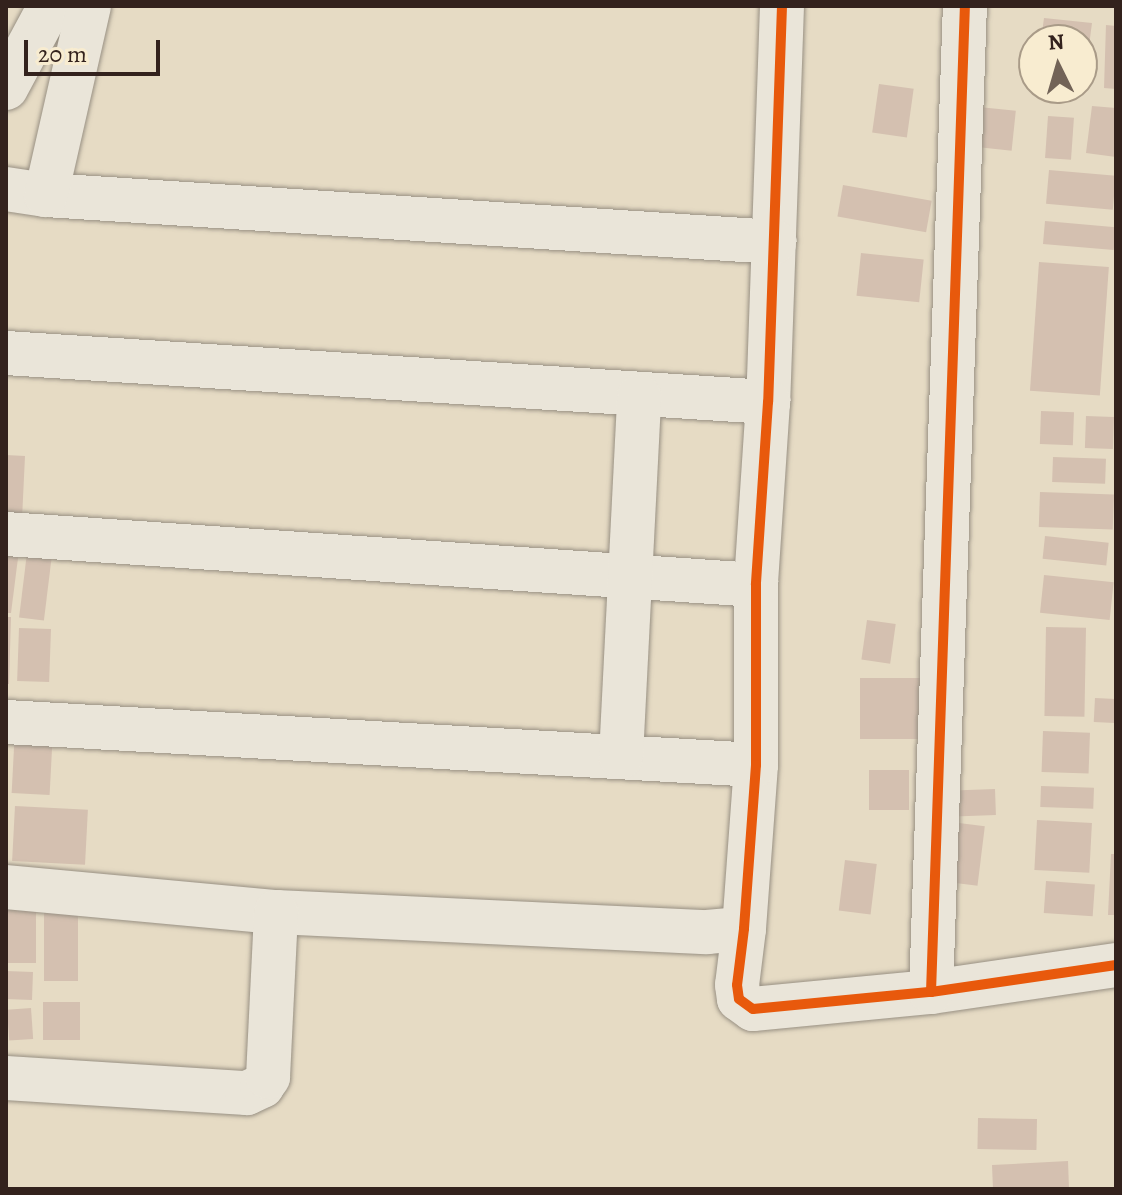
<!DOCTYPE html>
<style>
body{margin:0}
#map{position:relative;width:1122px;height:1195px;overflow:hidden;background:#e6dbc4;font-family:Alegreya,serif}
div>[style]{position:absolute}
.building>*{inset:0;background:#d4c0b0;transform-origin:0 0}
.roads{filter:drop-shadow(0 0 2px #989083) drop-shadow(0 0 2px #989083)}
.minor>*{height:44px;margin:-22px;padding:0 22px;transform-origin:22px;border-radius:22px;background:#eae5d9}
.cycleway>*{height:10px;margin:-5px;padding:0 5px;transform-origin:5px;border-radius:5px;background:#e8590c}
span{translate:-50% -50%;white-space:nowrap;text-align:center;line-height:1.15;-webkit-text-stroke:6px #f8ecd0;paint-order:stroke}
.frame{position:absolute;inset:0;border:8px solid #33221d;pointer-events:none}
.north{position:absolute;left:1018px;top:24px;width:80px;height:80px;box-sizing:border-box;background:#f8ecd0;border:2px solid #a99b88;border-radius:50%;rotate:355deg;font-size:22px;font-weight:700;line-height:32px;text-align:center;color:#33221d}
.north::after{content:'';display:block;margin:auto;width:28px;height:36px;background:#726357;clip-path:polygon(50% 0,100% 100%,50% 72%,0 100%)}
.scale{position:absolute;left:24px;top:40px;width:136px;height:36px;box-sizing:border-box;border:4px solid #33221d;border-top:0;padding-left:10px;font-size:24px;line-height:28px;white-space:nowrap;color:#33221d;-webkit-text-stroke:6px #f8ecd0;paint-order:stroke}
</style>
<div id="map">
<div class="building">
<i style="clip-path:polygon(1044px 18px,1092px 23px,1085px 76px,1082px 76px,1082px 40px,1041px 40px)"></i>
<i style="clip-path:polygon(1106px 25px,1116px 26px,1116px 89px,1104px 88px)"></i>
<i style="left:879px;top:84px;width:35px;height:49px;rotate:8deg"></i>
<i style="clip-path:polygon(1092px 106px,1116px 108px,1116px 157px,1086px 153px)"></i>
<i style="left:979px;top:107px;width:37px;height:40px;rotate:6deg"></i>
<i style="left:1048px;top:116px;width:26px;height:42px;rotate:4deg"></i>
<i style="left:1049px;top:170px;width:67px;height:34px;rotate:5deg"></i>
<i style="left:843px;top:185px;width:90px;height:32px;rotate:10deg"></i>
<i style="left:1045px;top:221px;width:71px;height:23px;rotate:5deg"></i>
<i style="left:861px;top:253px;width:63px;height:43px;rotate:6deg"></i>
<i style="left:1039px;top:262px;width:70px;height:129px;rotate:4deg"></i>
<i style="left:1041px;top:411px;width:33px;height:33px;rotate:2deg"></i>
<i style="left:1086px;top:416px;width:28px;height:32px;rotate:2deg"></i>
<i style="clip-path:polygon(6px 455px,25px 456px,22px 519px,6px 519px)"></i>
<i style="left:1053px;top:457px;width:53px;height:25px;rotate:2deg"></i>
<i style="left:1040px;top:492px;width:74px;height:35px;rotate:2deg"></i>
<i style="left:1045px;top:536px;width:64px;height:23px;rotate:6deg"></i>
<i style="clip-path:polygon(6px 548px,19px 550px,11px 613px,6px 613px)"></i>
<i style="left:27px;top:553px;width:25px;height:65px;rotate:7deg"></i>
<i style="left:1044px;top:575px;width:70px;height:38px;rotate:6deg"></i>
<i style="clip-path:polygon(6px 617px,11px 617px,9px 684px,6px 684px)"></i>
<i style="left:867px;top:620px;width:29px;height:40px;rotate:8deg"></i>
<i style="left:1046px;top:627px;width:40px;height:89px;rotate:1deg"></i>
<i style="left:19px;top:628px;width:32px;height:53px;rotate:2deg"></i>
<i style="left:860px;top:678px;width:60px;height:61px"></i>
<i style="left:1095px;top:698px;width:21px;height:24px;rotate:3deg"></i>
<i style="left:15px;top:729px;width:38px;height:64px;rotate:3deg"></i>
<i style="left:1043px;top:731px;width:47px;height:41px;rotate:2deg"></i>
<i style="left:869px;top:770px;width:40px;height:40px"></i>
<i style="left:1041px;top:786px;width:53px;height:21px;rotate:2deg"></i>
<i style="left:995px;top:789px;width:26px;height:48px;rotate:88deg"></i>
<i style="left:15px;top:806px;width:73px;height:55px;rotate:3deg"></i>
<i style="left:1037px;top:820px;width:55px;height:50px;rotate:3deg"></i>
<i style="left:959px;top:823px;width:26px;height:60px;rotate:7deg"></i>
<i style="clip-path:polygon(1111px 854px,1116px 854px,1116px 915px,1108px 915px)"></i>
<i style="left:845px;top:860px;width:32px;height:51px;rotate:7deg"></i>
<i style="left:1046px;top:881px;width:49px;height:32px;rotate:4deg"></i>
<i style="left:6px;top:900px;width:30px;height:63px"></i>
<i style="left:44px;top:904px;width:34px;height:77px"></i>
<i style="left:6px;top:971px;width:27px;height:28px;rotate:2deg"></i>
<i style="left:43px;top:1002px;width:37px;height:38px"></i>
<i style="left:31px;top:1008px;width:31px;height:24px;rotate:86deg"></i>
<i style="left:978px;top:1118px;width:59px;height:31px;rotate:1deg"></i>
<i style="clip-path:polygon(1068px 1161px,1069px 1189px,993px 1189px,992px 1165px)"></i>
</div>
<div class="roads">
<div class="minor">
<i style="left:782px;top:6px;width:396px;rotate:92deg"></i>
<i style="left:768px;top:402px;width:183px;rotate:93.8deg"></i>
<i style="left:756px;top:585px;width:180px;rotate:90deg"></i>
<i style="left:756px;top:765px;width:164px;rotate:94.2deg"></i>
<i style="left:744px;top:929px;width:56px;rotate:97.1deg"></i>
<i style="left:737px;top:985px;width:14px;rotate:82deg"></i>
<i style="left:739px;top:999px;width:17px;rotate:36deg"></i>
<i style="left:753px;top:1009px;width:179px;rotate:-5.5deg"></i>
<i style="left:931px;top:992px;width:187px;rotate:-8.3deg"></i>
<i style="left:6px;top:88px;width:93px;rotate:-61.8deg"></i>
<i style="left:6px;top:189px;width:40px;rotate:8.5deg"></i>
<i style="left:46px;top:195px;width:730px;rotate:3.69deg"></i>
<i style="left:46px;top:195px;width:194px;rotate:-77.2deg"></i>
<i style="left:6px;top:353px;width:764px;rotate:3.68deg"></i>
<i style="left:6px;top:534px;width:752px;rotate:3.89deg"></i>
<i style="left:6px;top:722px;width:751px;rotate:3.28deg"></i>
<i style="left:621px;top:757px;width:361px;rotate:-87.1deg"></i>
<i style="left:6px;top:887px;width:271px;rotate:5.3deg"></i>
<i style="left:276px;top:912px;width:431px;rotate:2.7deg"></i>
<i style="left:707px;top:932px;width:37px;rotate:-5deg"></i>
<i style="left:931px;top:992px;width:987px;rotate:-88.03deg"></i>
<i style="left:6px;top:1078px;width:241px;rotate:3.6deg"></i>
<i style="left:247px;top:1093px;width:17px;rotate:-25deg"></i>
<i style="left:262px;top:1086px;width:11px;rotate:-56deg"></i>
<i style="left:268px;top:1077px;width:165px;rotate:-87.2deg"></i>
</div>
</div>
<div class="cycleway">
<i style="left:782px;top:6px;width:396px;rotate:92deg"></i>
<i style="left:768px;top:402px;width:183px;rotate:93.8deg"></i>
<i style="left:756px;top:585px;width:180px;rotate:90deg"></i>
<i style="left:756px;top:765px;width:164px;rotate:94.2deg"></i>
<i style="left:744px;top:929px;width:56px;rotate:97.1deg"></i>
<i style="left:737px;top:985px;width:14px;rotate:82deg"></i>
<i style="left:739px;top:999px;width:17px;rotate:36deg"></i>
<i style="left:753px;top:1009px;width:179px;rotate:-5.5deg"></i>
<i style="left:931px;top:992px;width:187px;rotate:-8.3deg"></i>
<i style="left:931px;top:992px;width:987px;rotate:-88.03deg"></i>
</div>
<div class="frame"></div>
<div class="north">N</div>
<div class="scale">20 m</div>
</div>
